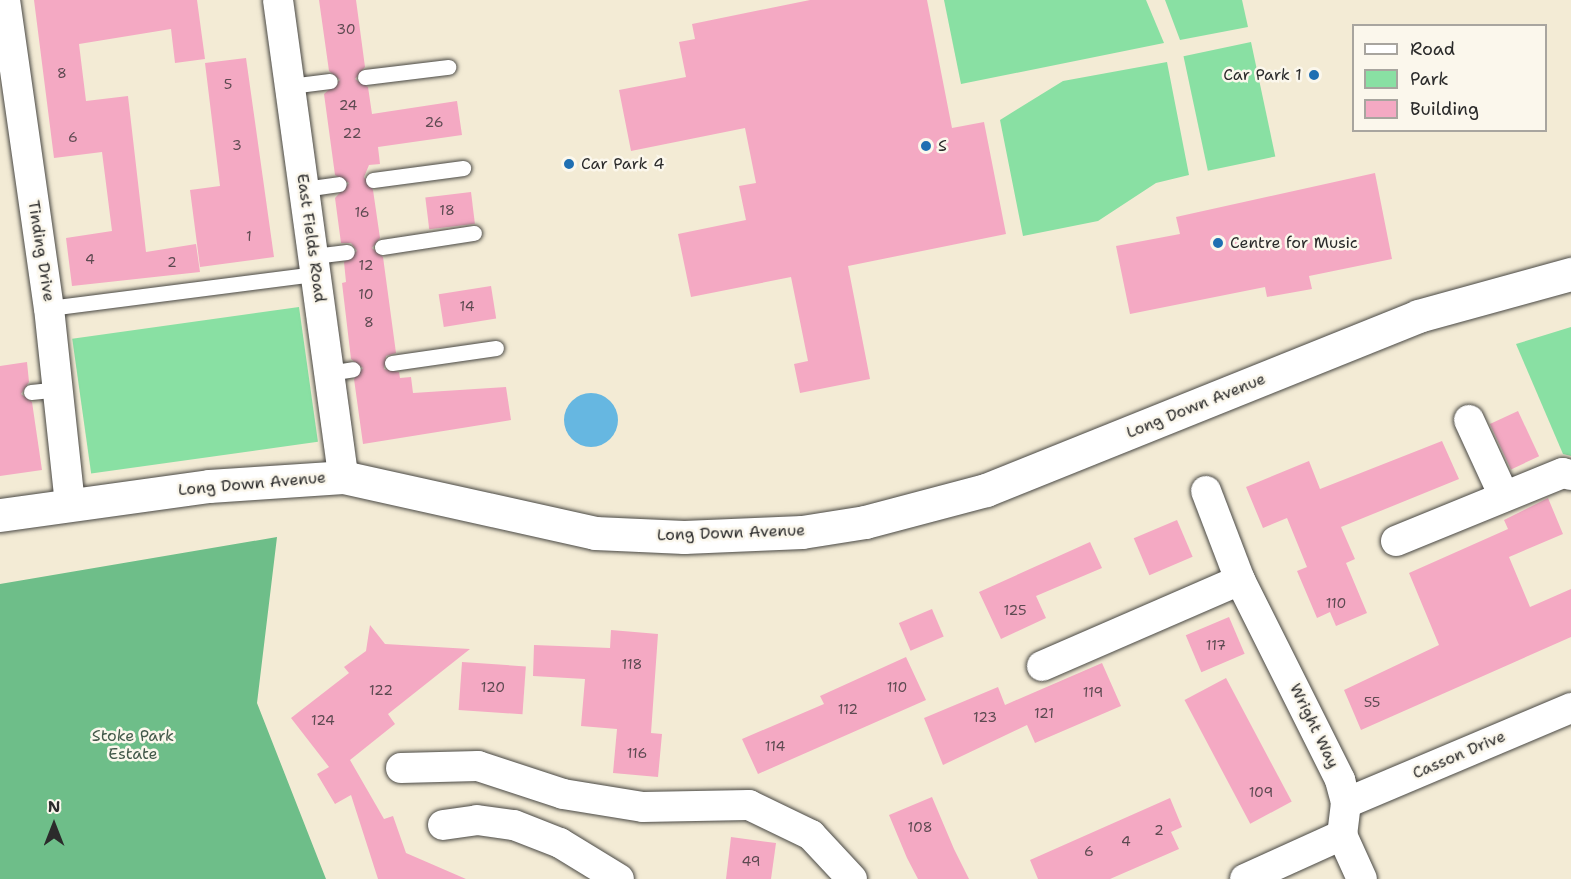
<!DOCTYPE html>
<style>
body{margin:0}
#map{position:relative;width:1571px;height:879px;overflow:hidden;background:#f3ebd5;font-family:"Shantell Sans",sans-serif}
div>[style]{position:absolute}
.green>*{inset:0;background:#89e0a3;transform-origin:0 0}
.forest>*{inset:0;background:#6ebe89}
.water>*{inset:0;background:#66b7e1}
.round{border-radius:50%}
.building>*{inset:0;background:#f4a9c3;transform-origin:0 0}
.roads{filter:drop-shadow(0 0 2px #494844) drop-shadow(0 0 2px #494844)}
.service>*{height:15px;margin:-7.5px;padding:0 7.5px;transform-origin:7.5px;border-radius:7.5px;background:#fff}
.minor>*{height:30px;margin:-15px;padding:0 15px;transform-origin:15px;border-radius:15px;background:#fff}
.tertiary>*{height:33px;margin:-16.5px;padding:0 16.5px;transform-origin:16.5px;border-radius:16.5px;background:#fff}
.dots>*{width:16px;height:16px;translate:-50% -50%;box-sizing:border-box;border:3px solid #fbf7ec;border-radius:50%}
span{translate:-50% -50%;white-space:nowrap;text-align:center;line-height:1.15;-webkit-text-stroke:5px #fbf7ec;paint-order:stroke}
.number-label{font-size:14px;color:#5d4a51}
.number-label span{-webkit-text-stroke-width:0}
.poi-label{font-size:16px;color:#2b2b2b}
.right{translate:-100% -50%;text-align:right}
.left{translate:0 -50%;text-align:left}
.street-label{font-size:16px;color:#2b2b2b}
.park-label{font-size:16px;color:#425849}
.legend{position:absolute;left:1352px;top:24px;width:195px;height:108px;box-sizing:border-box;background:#fbf7ec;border:2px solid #a8a59f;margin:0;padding:8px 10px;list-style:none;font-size:18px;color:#2b2b2b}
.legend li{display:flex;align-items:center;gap:12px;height:30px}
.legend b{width:30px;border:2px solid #a8a59f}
.north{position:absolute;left:24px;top:795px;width:60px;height:60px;-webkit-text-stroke:4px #fbf7ec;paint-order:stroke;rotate:0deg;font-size:16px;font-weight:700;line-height:24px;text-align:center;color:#2b2b2b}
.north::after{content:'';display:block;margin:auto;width:21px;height:27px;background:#2b2b2b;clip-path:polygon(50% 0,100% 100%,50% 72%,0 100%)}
</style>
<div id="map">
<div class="green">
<i style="clip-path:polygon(944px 0,1146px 0,1164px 43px,961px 84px)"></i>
<i style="clip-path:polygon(1165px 0,1242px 0,1248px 27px,1180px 40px)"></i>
<i style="left:1251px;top:42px;width:117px;height:69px;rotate:78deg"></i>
<i style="clip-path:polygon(1167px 62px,1189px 175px,1156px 183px,1098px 221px,1023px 236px,1000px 120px,1063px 81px)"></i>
<i style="left:299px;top:307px;width:136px;height:229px;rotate:82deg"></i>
<i style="clip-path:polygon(1571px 327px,1571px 456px,1563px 454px,1516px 344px)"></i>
</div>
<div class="forest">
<i style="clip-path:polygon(277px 537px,257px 703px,326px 879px,0 879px,0 584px)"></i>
</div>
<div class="water">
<i class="round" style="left:564px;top:393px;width:54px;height:54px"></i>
</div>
<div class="building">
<i style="clip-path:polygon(34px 0,197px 0,205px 59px,175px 63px,171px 29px,79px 44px,86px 101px,128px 96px,146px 252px,196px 244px,200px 272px,72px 286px,66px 238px,112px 231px,102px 152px,54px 158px)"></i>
<i style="clip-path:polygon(319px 0,356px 0,365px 67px,355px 79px,368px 87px,372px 114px,457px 101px,462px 135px,378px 147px,380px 164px,369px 165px,364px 177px,373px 190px,380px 238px,372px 248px,383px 257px,396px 353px,386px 356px,384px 369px,399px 372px,400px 378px,411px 377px,413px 393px,506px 387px,511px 420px,363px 444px,354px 379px,363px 368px,351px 359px,342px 283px,346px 282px,344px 262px,357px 251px,351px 243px,341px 243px,335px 198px,349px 183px,335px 175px,324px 94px,340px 80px,329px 71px)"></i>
<i style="clip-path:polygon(810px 0,927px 0,952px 128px,984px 122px,1006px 234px,848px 266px,870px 379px,800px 393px,794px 364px,808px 361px,791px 277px,691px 297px,678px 234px,746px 220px,739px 186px,756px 183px,745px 128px,631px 151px,619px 90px,686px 77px,679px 42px,695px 39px,692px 24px)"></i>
<i style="clip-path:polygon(246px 58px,274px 257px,200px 267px,190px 190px,220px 186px,205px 63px)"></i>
<i style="clip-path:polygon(1375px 173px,1392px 259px,1309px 276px,1312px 289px,1267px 297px,1265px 287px,1130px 314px,1116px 246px,1180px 234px,1176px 217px)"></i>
<i style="left:471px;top:192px;width:32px;height:46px;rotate:83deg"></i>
<i style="left:491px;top:286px;width:33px;height:53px;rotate:81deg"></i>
<i style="clip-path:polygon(27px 362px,29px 382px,21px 394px,32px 402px,42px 470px,0 476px,0 366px)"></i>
<i style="left:1518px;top:411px;width:50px;height:31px;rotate:65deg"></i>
<i style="clip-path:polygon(1442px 441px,1459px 479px,1341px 527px,1355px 559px,1346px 563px,1367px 613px,1336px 626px,1330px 612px,1317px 618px,1297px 571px,1307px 567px,1287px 518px,1263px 528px,1246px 487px,1309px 461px,1320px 489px)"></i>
<i style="clip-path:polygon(1548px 498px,1563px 534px,1509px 557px,1530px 607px,1571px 589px,1571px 637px,1361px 730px,1344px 690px,1439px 645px,1409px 573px,1508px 529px,1504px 520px)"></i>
<i style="left:1177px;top:520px;width:40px;height:47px;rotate:67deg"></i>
<i style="clip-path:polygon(1090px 542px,1102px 568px,1036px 596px,1046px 618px,1001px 639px,979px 592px)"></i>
<i style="left:932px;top:609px;width:30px;height:36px;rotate:67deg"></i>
<i style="left:1229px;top:617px;width:40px;height:47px;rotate:67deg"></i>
<i style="clip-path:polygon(370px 625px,385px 644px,470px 649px,388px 714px,395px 724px,350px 760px,384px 819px,393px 816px,406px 853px,466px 879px,378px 879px,351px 795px,335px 804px,317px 774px,329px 767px,291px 718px,349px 673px,344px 667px,366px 651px)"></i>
<i style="clip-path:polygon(611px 630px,658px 634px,651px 733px,662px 734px,658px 777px,613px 773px,617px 729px,581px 726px,585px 679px,533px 676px,534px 645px,610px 648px)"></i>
<i style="clip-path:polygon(906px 657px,926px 700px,758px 774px,742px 739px,824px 704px,820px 696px)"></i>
<i style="left:462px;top:662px;width:64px;height:48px;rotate:4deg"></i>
<i style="clip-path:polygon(1102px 663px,1121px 706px,1035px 743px,1027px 725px,943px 765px,924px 718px,998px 687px,1005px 705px)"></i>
<i style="left:1226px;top:678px;width:140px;height:47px;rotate:62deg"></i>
<i style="clip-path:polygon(932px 797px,954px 849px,969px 879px,918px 879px,907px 858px,889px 815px)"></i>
<i style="clip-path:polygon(1170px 798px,1182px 827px,1171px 832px,1179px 849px,1110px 879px,1038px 879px,1030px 860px)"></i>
<i style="clip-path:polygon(731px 837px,776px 843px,771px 879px,726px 879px)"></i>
</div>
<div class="roads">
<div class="service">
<i style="left:365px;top:77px;width:84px;rotate:-6.9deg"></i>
<i style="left:290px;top:86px;width:40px;rotate:-7.1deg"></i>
<i style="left:373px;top:180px;width:91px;rotate:-7.6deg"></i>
<i style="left:304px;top:189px;width:35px;rotate:-8deg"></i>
<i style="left:382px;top:247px;width:93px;rotate:-8.7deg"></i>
<i style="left:314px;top:256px;width:33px;rotate:-7deg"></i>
<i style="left:49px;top:308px;width:269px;rotate:-7.3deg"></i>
<i style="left:392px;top:363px;width:105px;rotate:-8.2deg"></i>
<i style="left:329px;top:373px;width:24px;rotate:-9deg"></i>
<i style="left:31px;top:392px;width:27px;rotate:-6deg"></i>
</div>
<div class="minor">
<i style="left:5px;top:0;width:311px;rotate:81.9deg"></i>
<i style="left:49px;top:308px;width:197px;rotate:83.9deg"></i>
<i style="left:278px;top:0;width:481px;rotate:82.2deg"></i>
<i style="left:1469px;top:420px;width:84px;rotate:65.3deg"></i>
<i style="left:1206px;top:491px;width:95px;rotate:69.1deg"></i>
<i style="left:1240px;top:580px;width:224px;rotate:63.4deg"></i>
<i style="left:1340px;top:780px;width:24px;rotate:75deg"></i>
<i style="left:1346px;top:803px;width:32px;rotate:97deg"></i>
<i style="left:1342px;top:835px;width:48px;rotate:65.6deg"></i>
<i style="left:1396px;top:541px;width:180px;rotate:-22.2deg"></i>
<i style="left:1563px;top:473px;width:8px;rotate:14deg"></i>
<i style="left:1042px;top:666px;width:216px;rotate:-23.5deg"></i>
<i style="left:401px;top:768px;width:77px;rotate:-1.5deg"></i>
<i style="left:478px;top:766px;width:89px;rotate:18.2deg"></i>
<i style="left:563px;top:794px;width:81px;rotate:9.2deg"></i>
<i style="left:643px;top:807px;width:106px;rotate:-1.1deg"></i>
<i style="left:749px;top:805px;width:69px;rotate:25.8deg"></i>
<i style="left:811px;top:835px;width:60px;rotate:47deg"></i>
<i style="left:1346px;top:803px;width:244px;rotate:-22.9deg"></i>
<i style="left:443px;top:825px;width:34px;rotate:-8deg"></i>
<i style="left:477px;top:820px;width:37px;rotate:8deg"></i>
<i style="left:514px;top:825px;width:49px;rotate:21.4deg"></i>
<i style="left:560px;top:843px;width:69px;rotate:31.4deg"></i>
<i style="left:1245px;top:879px;width:107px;rotate:-24.4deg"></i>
</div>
<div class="tertiary">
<i style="left:0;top:515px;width:211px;rotate:-7.9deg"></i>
<i style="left:209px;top:486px;width:134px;rotate:-3.8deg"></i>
<i style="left:343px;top:477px;width:258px;rotate:12.5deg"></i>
<i style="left:595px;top:533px;width:89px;rotate:2.6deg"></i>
<i style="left:684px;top:537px;width:118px;rotate:-2.4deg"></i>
<i style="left:802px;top:532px;width:64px;rotate:-9deg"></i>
<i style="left:865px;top:522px;width:125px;rotate:-14.8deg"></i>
<i style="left:986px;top:490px;width:466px;rotate:-21.9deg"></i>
<i style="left:1418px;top:316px;width:159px;rotate:-15.4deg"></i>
</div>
</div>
<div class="dots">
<i style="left:1314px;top:75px;background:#1f6fb2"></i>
<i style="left:926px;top:146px;background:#1f6fb2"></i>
<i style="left:569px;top:164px;background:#1f6fb2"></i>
<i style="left:1218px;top:243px;background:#1f6fb2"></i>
</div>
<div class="number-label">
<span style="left:346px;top:29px">30</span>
<span style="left:62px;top:73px">8</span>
<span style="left:228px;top:84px">5</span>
<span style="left:348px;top:105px">24</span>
<span style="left:434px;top:122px">26</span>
<span style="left:352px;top:133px">22</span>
<span style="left:73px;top:137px">6</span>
<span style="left:237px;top:145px">3</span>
<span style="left:447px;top:210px">18</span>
<span style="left:362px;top:212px">16</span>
<span style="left:249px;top:236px">1</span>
<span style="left:90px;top:259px">4</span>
<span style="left:172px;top:262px">2</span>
<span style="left:366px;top:265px">12</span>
<span style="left:366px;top:294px">10</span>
<span style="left:467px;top:306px">14</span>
<span style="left:369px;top:322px">8</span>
<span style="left:1336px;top:603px">110</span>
<span style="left:1015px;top:610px">125</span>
<span style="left:1216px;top:645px">117</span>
<span style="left:632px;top:664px">118</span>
<span style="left:493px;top:687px">120</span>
<span style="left:897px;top:687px">110</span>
<span style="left:381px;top:690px">122</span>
<span style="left:1093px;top:692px">119</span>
<span style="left:1372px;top:702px">55</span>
<span style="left:848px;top:709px">112</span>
<span style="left:1044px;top:713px">121</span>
<span style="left:985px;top:717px">123</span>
<span style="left:323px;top:720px">124</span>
<span style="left:775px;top:746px">114</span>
<span style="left:637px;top:753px">116</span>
<span style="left:1261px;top:792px">109</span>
<span style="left:920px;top:827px">108</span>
<span style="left:1159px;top:830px">2</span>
<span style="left:1126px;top:841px">4</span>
<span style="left:1089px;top:851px">6</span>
<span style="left:751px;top:861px">49</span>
</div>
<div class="poi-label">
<span class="right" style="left:1302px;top:75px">Car Park 1</span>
<span class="left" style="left:938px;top:146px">S</span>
<span class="left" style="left:581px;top:164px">Car Park 4</span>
<span class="left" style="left:1230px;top:243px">Centre for Music</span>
</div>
<div class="street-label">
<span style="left:311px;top:238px;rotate:82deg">East Fields Road</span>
<span style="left:41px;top:251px;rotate:81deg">Tinding Drive</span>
<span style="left:1196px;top:406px;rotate:-22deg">Long Down Avenue</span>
<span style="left:252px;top:484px;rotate:-5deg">Long Down Avenue</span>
<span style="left:731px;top:533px;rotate:-2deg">Long Down Avenue</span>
<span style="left:1314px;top:726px;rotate:64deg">Wright Way</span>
<span style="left:1459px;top:755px;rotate:-23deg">Casson Drive</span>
</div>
<div class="park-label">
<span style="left:133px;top:745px">Stoke Park<br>Estate</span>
</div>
<ul class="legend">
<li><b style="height:8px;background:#fff"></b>Road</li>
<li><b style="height:16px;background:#89e0a3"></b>Park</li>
<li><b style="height:16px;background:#f4a9c3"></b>Building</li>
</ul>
<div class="north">N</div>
</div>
